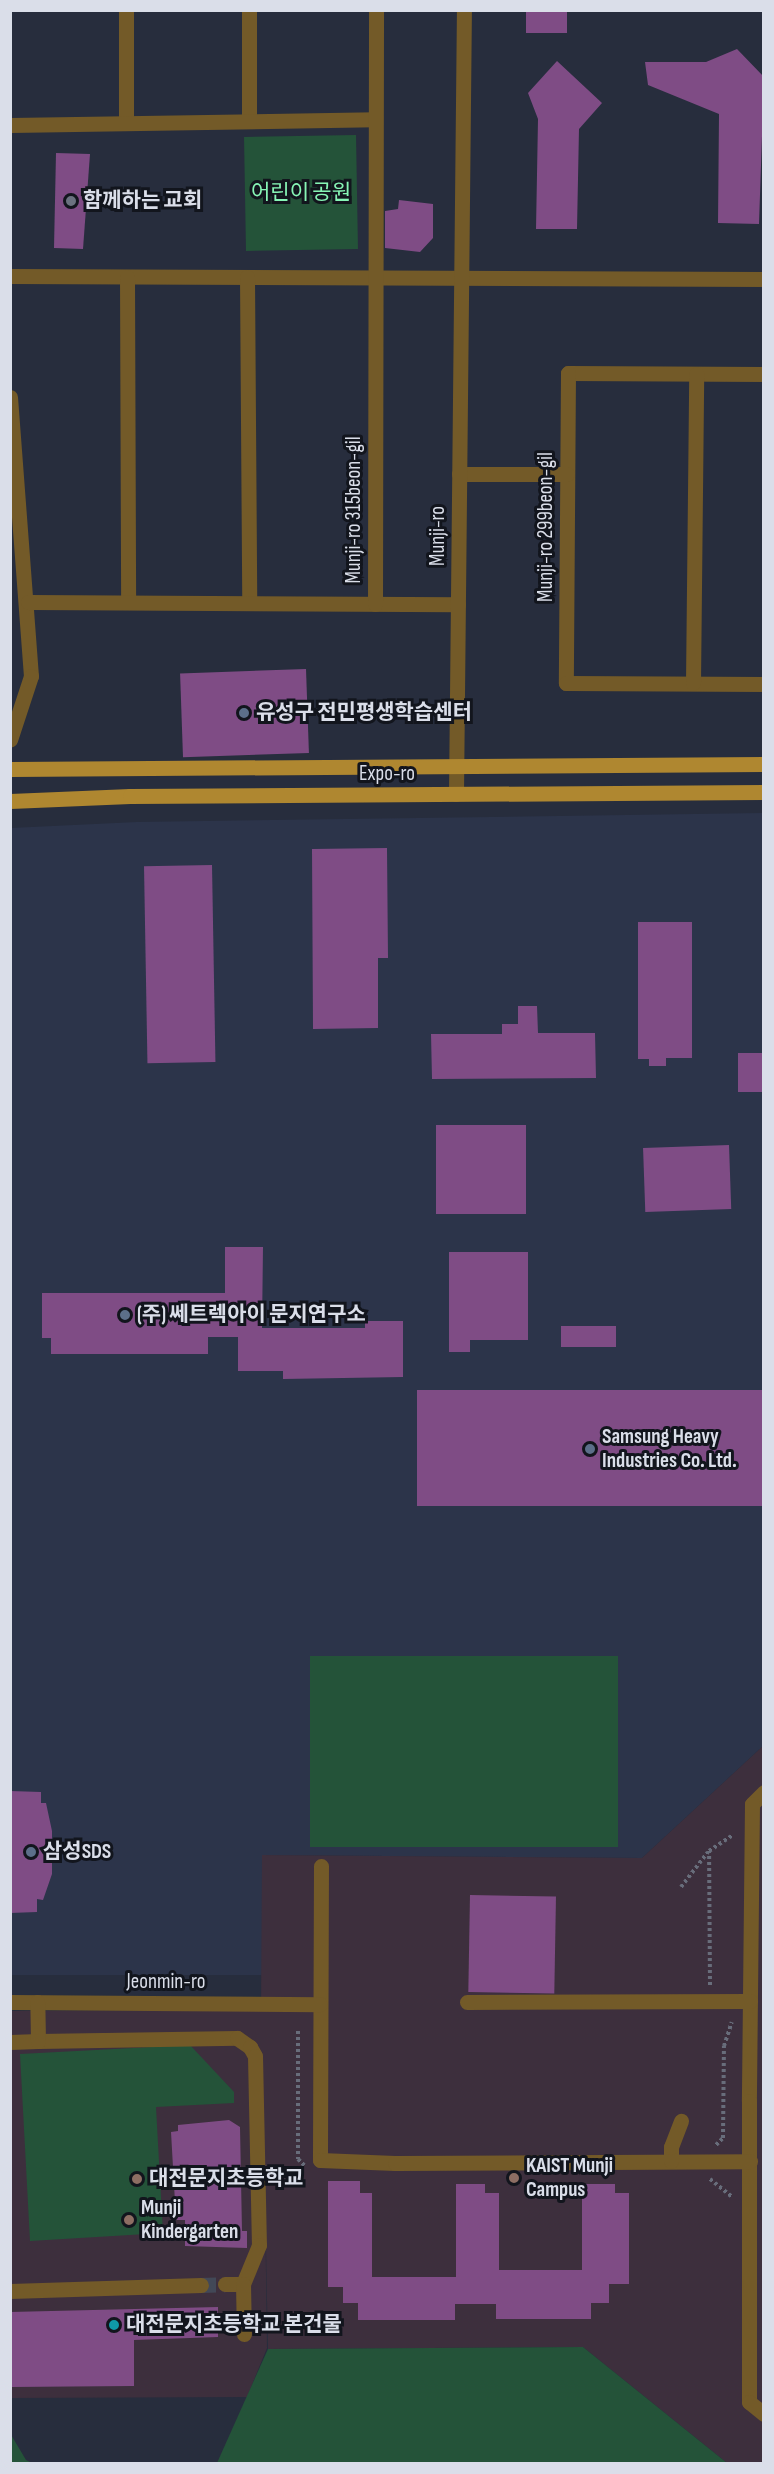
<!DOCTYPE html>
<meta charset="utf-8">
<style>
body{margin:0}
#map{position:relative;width:774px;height:2474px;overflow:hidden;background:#272d3d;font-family:"Sofia Sans Condensed","Noto Sans KR",sans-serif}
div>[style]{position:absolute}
.built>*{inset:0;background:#2c344a}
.education>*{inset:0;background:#3d2f3d}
.green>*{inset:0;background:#245339;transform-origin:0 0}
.building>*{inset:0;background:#7f4c85;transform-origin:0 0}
.minor-tunnel>*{height:15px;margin-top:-7.5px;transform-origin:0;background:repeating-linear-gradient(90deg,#424857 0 15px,transparent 0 23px)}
.path>*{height:4px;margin-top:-2px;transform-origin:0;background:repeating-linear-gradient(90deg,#686d7b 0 3px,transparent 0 6px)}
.minor>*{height:15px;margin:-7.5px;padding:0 7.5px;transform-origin:7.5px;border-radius:7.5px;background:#735a28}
.major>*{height:15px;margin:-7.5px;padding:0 7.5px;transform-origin:7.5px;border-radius:7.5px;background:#af8730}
.dots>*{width:16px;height:16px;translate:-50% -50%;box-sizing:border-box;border:3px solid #12151d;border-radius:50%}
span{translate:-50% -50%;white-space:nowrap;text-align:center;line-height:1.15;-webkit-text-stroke:6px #12151d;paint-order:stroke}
.park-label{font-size:21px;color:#87f5b5}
.poi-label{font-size:21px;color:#dadee9;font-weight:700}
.left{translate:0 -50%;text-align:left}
.street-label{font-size:21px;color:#dadee9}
.frame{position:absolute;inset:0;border:12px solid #dadee9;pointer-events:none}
</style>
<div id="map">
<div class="built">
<i style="clip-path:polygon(763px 813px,763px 1746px,642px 1858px,262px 1855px,262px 1975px,11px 1975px,11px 828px,137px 822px)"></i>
</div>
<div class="education">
<i style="clip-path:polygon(763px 1746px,763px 2463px,727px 2463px,583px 2347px,268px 2349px,265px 2200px,267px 2348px,247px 2397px,11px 2398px,10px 2011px,261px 2010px,262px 1855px,642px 1858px)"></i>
</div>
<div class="green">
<i style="left:356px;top:135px;width:114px;height:112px;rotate:89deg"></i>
<i style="left:310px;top:1656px;width:308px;height:191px"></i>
<i style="clip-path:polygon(190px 2045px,234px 2092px,234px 2103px,156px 2107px,163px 2233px,30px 2241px,20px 2054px)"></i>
<i style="clip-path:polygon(583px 2347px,727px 2463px,217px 2463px,268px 2349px)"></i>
<i style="clip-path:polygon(10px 2433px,26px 2460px,32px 2463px,11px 2463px)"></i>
</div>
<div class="building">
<i style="left:526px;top:10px;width:41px;height:23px"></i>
<i style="clip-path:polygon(737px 49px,764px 77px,759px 224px,718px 223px,719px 114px,648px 85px,645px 62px,706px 62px)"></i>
<i style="clip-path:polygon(557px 61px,602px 103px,579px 129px,577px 229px,536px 229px,538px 119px,528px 93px)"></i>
<i style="clip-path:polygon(56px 153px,90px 154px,83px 249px,54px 248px)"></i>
<i style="clip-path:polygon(399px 200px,433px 204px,433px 238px,420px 252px,385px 248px,385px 211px,398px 209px)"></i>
<i style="left:306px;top:669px;width:84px;height:126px;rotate:88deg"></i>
<i style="clip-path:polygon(387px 848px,388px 958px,378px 958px,378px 1028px,313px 1029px,312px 849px)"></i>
<i style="left:212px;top:865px;width:197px;height:68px;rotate:89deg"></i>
<i style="clip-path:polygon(638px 922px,692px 922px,692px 1058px,666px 1058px,666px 1066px,649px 1066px,649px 1059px,638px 1059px)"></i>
<i style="clip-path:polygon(518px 1006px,537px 1006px,538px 1033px,595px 1033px,596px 1078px,432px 1079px,431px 1034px,502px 1034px,502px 1024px,518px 1024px)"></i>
<i style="left:738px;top:1053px;width:26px;height:39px"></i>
<i style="left:436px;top:1125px;width:90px;height:89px"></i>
<i style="left:729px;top:1145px;width:64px;height:86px;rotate:88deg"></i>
<i style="clip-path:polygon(225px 1247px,263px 1247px,262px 1328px,365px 1328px,365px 1321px,403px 1321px,403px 1377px,283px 1379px,283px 1371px,238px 1371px,238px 1337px,208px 1337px,208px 1354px,51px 1354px,51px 1338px,42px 1338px,42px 1293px,225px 1293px)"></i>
<i style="clip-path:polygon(449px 1252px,528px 1252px,528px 1340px,470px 1340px,470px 1352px,449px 1352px)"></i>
<i style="left:561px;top:1326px;width:55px;height:21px"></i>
<i style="left:417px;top:1390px;width:347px;height:116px"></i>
<i style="clip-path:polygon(10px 1791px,41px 1792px,41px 1803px,46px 1803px,52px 1831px,52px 1874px,43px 1900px,37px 1899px,37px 1912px,10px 1913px)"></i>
<i style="left:470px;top:1895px;width:86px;height:97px;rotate:1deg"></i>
<i style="clip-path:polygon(229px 2120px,240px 2127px,242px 2231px,247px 2231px,247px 2248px,185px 2246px,185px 2220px,176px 2220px,171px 2132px,178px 2131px,178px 2125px)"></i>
<i style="clip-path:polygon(328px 2181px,360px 2181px,360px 2193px,372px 2193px,372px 2277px,456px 2277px,456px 2184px,485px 2184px,485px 2193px,499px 2193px,499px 2270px,582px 2270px,582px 2184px,615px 2184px,615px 2193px,629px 2193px,629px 2284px,609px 2284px,609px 2303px,591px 2303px,591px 2319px,496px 2319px,496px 2304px,455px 2304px,455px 2320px,358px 2320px,358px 2303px,343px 2303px,343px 2287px,328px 2287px)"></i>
<i style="clip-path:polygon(218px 2307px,218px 2337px,134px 2340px,134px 2386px,10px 2387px,10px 2312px)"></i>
</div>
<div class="minor-tunnel">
<i style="left:201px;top:2285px;width:24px;rotate:-2deg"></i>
</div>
<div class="path">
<i style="left:681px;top:1887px;width:44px;rotate:-52.4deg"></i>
<i style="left:710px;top:1985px;width:134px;rotate:-90.4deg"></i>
<i style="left:709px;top:1851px;width:29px;rotate:-34deg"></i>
<i style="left:298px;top:2031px;width:128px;rotate:90deg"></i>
<i style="left:298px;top:2159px;width:10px;rotate:45deg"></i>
<i style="left:716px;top:2145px;width:10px;rotate:-45deg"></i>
<i style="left:723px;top:2138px;width:92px;rotate:-89.4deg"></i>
<i style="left:724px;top:2046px;width:25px;rotate:-72deg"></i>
<i style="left:710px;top:2179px;width:28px;rotate:39deg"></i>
</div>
<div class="minor">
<i style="left:249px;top:120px;width:110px;rotate:-90deg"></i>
<i style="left:126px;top:122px;width:112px;rotate:-90deg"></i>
<i style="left:10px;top:125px;width:365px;rotate:-0.9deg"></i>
<i style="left:10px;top:276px;width:754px;rotate:0.23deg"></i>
<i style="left:127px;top:277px;width:325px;rotate:89.8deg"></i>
<i style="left:247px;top:277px;width:326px;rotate:89.6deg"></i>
<i style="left:764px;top:374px;width:196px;rotate:-179.7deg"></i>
<i style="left:568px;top:373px;width:310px;rotate:90.4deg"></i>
<i style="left:566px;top:683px;width:198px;rotate:0.3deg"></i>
<i style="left:10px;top:397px;width:280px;rotate:85.7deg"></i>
<i style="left:31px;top:676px;width:67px;rotate:108.2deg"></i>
<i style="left:459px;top:474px;width:108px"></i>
<i style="left:28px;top:602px;width:430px;rotate:0.3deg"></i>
<i style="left:375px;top:604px;width:594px;rotate:-89.9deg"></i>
<i style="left:693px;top:683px;width:309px;rotate:-89.4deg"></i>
<i style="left:456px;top:794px;width:784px;rotate:-89.42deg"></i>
<i style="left:764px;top:1792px;width:17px;rotate:135deg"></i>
<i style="left:752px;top:1804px;width:297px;rotate:90.6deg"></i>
<i style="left:749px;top:2101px;width:301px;rotate:90deg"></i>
<i style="left:749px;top:2402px;width:19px;rotate:39deg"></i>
<i style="left:321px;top:1866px;width:294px;rotate:90.2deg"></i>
<i style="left:320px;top:2160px;width:75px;rotate:2.3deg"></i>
<i style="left:395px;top:2163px;width:355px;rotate:-0.3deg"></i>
<i style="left:10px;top:2002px;width:310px;rotate:0.4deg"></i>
<i style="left:467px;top:2002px;width:283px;rotate:-0.2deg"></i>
<i style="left:38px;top:2041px;width:199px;rotate:-0.9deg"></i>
<i style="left:237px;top:2038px;width:16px;rotate:35deg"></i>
<i style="left:250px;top:2047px;width:10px;rotate:61deg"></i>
<i style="left:255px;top:2056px;width:189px;rotate:88.8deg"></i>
<i style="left:259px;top:2245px;width:42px;rotate:112.3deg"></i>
<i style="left:243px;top:2284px;width:18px;rotate:180deg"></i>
<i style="left:10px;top:2042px;width:28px;rotate:-2deg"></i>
<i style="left:38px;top:2041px;width:39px;rotate:-91deg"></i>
<i style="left:671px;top:2161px;width:14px;rotate:-90deg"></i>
<i style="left:671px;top:2147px;width:28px;rotate:-69deg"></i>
<i style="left:243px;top:2284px;width:50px;rotate:88.9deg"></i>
<i style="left:10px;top:2291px;width:191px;rotate:-1.8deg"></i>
</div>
<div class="major">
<i style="left:10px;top:769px;width:754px;rotate:-0.38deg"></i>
<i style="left:10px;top:801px;width:120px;rotate:-2.4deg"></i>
<i style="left:130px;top:796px;width:634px;rotate:-0.36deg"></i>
</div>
<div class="dots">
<i style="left:71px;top:201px;background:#6b7280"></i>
<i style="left:244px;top:713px;background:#5c6f8a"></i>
<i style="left:125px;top:1315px;background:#5c6f8a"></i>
<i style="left:590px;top:1449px;background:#5c6f8a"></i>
<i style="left:31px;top:1852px;background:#5c6f8a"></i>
<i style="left:514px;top:2178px;background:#8d6e63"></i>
<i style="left:137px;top:2179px;background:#8d6e63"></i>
<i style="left:129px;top:2220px;background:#8d6e63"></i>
<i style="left:114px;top:2325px;background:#0f9aa8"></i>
</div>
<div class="park-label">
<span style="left:301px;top:193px">어린이 공원</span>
</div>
<div class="poi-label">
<span class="left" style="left:83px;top:201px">함께하는 교회</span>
<span class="left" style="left:256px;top:713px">유성구 전민평생학습센터</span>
<span class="left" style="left:137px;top:1315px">(주) 쎄트렉아이 문지연구소</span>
<span class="left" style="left:602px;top:1449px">Samsung Heavy<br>Industries Co. Ltd.</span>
<span class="left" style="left:43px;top:1852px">삼성SDS</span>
<span class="left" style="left:526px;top:2178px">KAIST Munji<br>Campus</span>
<span class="left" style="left:149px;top:2179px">대전문지초등학교</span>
<span class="left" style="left:141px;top:2220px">Munji<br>Kindergarten</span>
<span class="left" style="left:126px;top:2325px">대전문지초등학교 본건물</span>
</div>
<div class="street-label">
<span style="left:354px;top:510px;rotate:-90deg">Munji-ro 315beon-gil</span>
<span style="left:546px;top:527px;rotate:-90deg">Munji-ro 299beon-gil</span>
<span style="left:438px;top:536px;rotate:-90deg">Munji-ro</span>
<span style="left:387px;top:774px">Expo-ro</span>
<span style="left:166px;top:1982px">Jeonmin-ro</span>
</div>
<div class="frame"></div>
</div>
